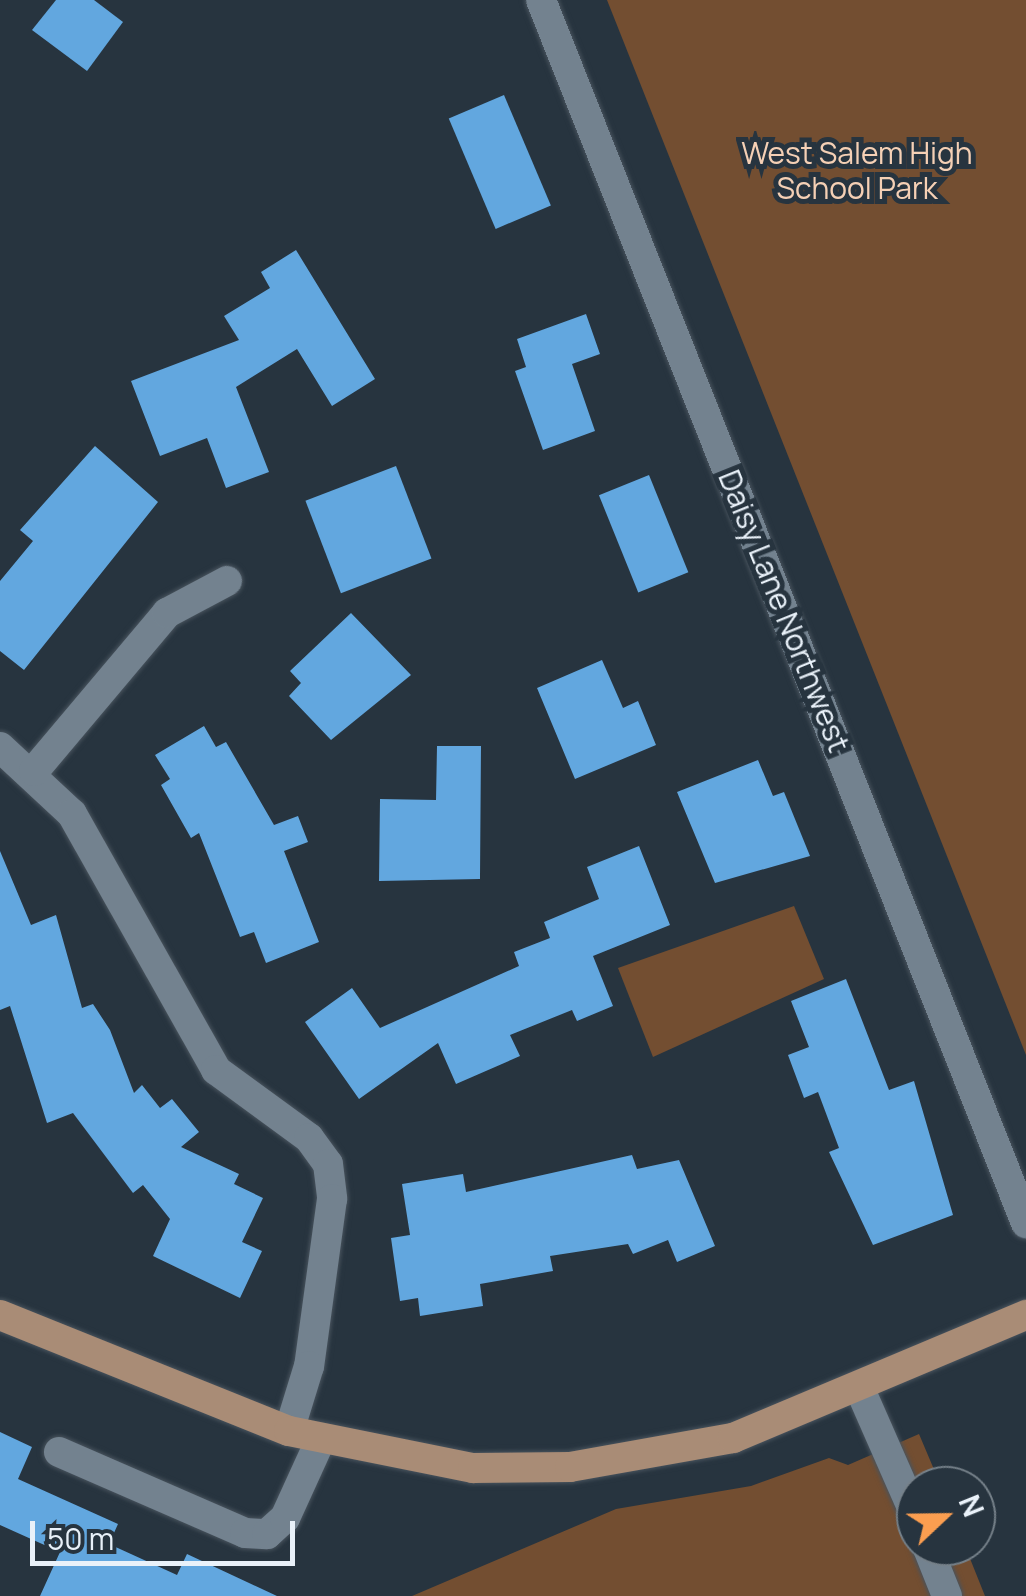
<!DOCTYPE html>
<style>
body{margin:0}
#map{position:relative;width:1026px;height:1596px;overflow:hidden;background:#27343f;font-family:Manrope,sans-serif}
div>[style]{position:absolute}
.green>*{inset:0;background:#734e31}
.building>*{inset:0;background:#62a7df;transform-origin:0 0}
.roads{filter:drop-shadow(0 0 2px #48535d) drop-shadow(0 0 2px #48535d)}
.minor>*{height:30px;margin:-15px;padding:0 15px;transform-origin:15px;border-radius:15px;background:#73828f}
.major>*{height:30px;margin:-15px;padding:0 15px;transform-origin:15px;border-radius:15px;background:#a98c76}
span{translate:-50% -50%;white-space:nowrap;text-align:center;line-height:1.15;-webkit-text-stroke:10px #27343f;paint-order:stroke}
.park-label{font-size:30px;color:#f5d0b5}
.street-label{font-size:30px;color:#e9f1f9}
.north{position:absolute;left:896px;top:1466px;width:100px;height:100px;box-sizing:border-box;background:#27343f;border:2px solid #758089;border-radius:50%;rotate:68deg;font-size:28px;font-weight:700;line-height:40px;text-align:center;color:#e9f1f9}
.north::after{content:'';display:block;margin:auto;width:35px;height:45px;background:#fb9e50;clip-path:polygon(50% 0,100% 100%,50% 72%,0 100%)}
.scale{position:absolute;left:30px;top:1521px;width:265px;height:45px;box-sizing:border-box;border:5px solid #e9f1f9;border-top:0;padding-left:12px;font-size:30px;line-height:35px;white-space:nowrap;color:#e9f1f9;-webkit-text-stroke:8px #27343f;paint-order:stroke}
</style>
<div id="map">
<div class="green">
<i style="clip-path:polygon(607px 0,1026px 0,1026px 1055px)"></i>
<i style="clip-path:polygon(794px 906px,824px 979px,653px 1057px,618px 968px)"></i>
<i style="clip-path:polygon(919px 1434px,941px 1486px,916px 1486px,916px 1546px,965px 1546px,985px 1596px,412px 1596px,616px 1509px,751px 1486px,829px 1458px,848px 1465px)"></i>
</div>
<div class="building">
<i style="clip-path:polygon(56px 0,94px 0,123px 22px,87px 71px,32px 30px)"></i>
<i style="left:504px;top:95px;width:120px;height:60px;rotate:67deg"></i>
<i style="clip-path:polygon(296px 250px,375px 379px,332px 406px,297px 349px,236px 387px,269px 472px,226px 488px,207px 438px,160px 456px,131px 381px,239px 340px,224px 316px,270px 288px,261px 272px)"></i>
<i style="clip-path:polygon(586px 314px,600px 354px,572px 364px,595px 431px,543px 450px,515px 371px,526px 367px,517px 339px)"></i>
<i style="clip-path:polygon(95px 446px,158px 502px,24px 670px,0 651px,0 581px,33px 541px,20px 530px)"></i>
<i style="left:396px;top:466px;width:99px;height:97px;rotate:69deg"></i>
<i style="left:649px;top:475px;width:105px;height:54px;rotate:68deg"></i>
<i style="clip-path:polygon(351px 613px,411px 675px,331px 740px,289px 696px,301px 683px,290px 671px)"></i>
<i style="clip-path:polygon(602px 660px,623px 708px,638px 701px,656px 745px,575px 779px,537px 688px)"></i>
<i style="clip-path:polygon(204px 726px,216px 747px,226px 742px,274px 825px,298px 816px,308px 842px,284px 851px,319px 942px,266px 963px,254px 932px,240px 937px,199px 833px,191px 838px,161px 785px,170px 779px,155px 755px)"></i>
<i style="clip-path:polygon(437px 746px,481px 746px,480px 879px,379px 881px,380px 799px,436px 800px)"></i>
<i style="clip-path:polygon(758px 760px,773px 796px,784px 792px,810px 856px,715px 883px,677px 792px)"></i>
<i style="clip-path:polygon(639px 846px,670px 925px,593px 956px,613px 1006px,577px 1021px,572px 1010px,510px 1035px,520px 1056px,456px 1084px,438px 1043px,359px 1099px,305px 1022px,352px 988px,380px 1028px,519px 966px,514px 952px,550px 938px,544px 922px,599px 899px,587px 867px)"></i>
<i style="clip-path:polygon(0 851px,31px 925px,56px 915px,82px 1008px,93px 1004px,110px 1030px,134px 1093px,142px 1085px,160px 1108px,172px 1099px,199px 1132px,181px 1147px,239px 1174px,234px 1184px,263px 1198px,242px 1242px,262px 1251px,240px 1298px,153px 1256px,170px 1219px,143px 1185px,133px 1193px,73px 1113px,47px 1123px,10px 1006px,0 1010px)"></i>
<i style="clip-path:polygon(846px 979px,889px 1090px,914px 1081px,953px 1215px,873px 1245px,829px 1152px,839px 1148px,818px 1092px,804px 1098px,788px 1055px,809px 1047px,791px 1001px)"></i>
<i style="clip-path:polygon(632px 1155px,637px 1169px,679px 1160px,715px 1246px,677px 1262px,668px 1240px,633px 1254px,628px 1244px,550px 1256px,553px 1271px,480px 1284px,483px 1306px,420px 1316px,418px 1298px,400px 1301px,391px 1238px,410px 1235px,402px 1184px,463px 1174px,466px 1192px)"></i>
<i style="clip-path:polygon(0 1432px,32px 1447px,18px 1479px,118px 1524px,109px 1544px,177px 1575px,187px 1554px,277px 1596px,40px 1596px,60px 1552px,0 1525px)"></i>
</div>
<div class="roads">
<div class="minor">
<i style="left:541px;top:0;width:1316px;rotate:68.37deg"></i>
<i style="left:0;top:747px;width:98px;rotate:42.9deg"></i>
<i style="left:72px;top:814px;width:294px;rotate:60.6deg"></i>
<i style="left:216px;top:1070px;width:115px;rotate:36.2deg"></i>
<i style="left:309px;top:1138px;width:32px;rotate:54deg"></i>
<i style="left:328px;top:1164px;width:35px;rotate:83deg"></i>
<i style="left:332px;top:1199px;width:169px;rotate:97.8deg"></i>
<i style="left:309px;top:1366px;width:68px;rotate:107.1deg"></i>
<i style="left:34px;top:771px;width:207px;rotate:-49.9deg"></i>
<i style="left:167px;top:613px;width:68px;rotate:-28.1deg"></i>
<i style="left:859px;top:1387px;width:142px;rotate:66.3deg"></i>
<i style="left:59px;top:1452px;width:203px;rotate:23.5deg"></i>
<i style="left:245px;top:1533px;width:22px;rotate:3deg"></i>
<i style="left:267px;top:1534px;width:24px;rotate:-42deg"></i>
<i style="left:285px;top:1518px;width:87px;rotate:-65.5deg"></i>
<i style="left:927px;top:1546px;width:54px;rotate:68.2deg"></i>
</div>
<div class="major">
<i style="left:0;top:1315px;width:311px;rotate:21.9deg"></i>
<i style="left:289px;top:1431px;width:188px;rotate:11.4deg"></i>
<i style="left:473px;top:1468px;width:97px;rotate:-0.6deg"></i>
<i style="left:570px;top:1467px;width:166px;rotate:-10.1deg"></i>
<i style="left:733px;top:1438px;width:318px;rotate:-22.8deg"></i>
</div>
</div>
<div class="park-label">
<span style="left:857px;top:170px">West Salem High<br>School Park</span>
</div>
<div class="street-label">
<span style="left:784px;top:611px;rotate:68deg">Daisy Lane Northwest</span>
</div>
<div class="north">N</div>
<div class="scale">50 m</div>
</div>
